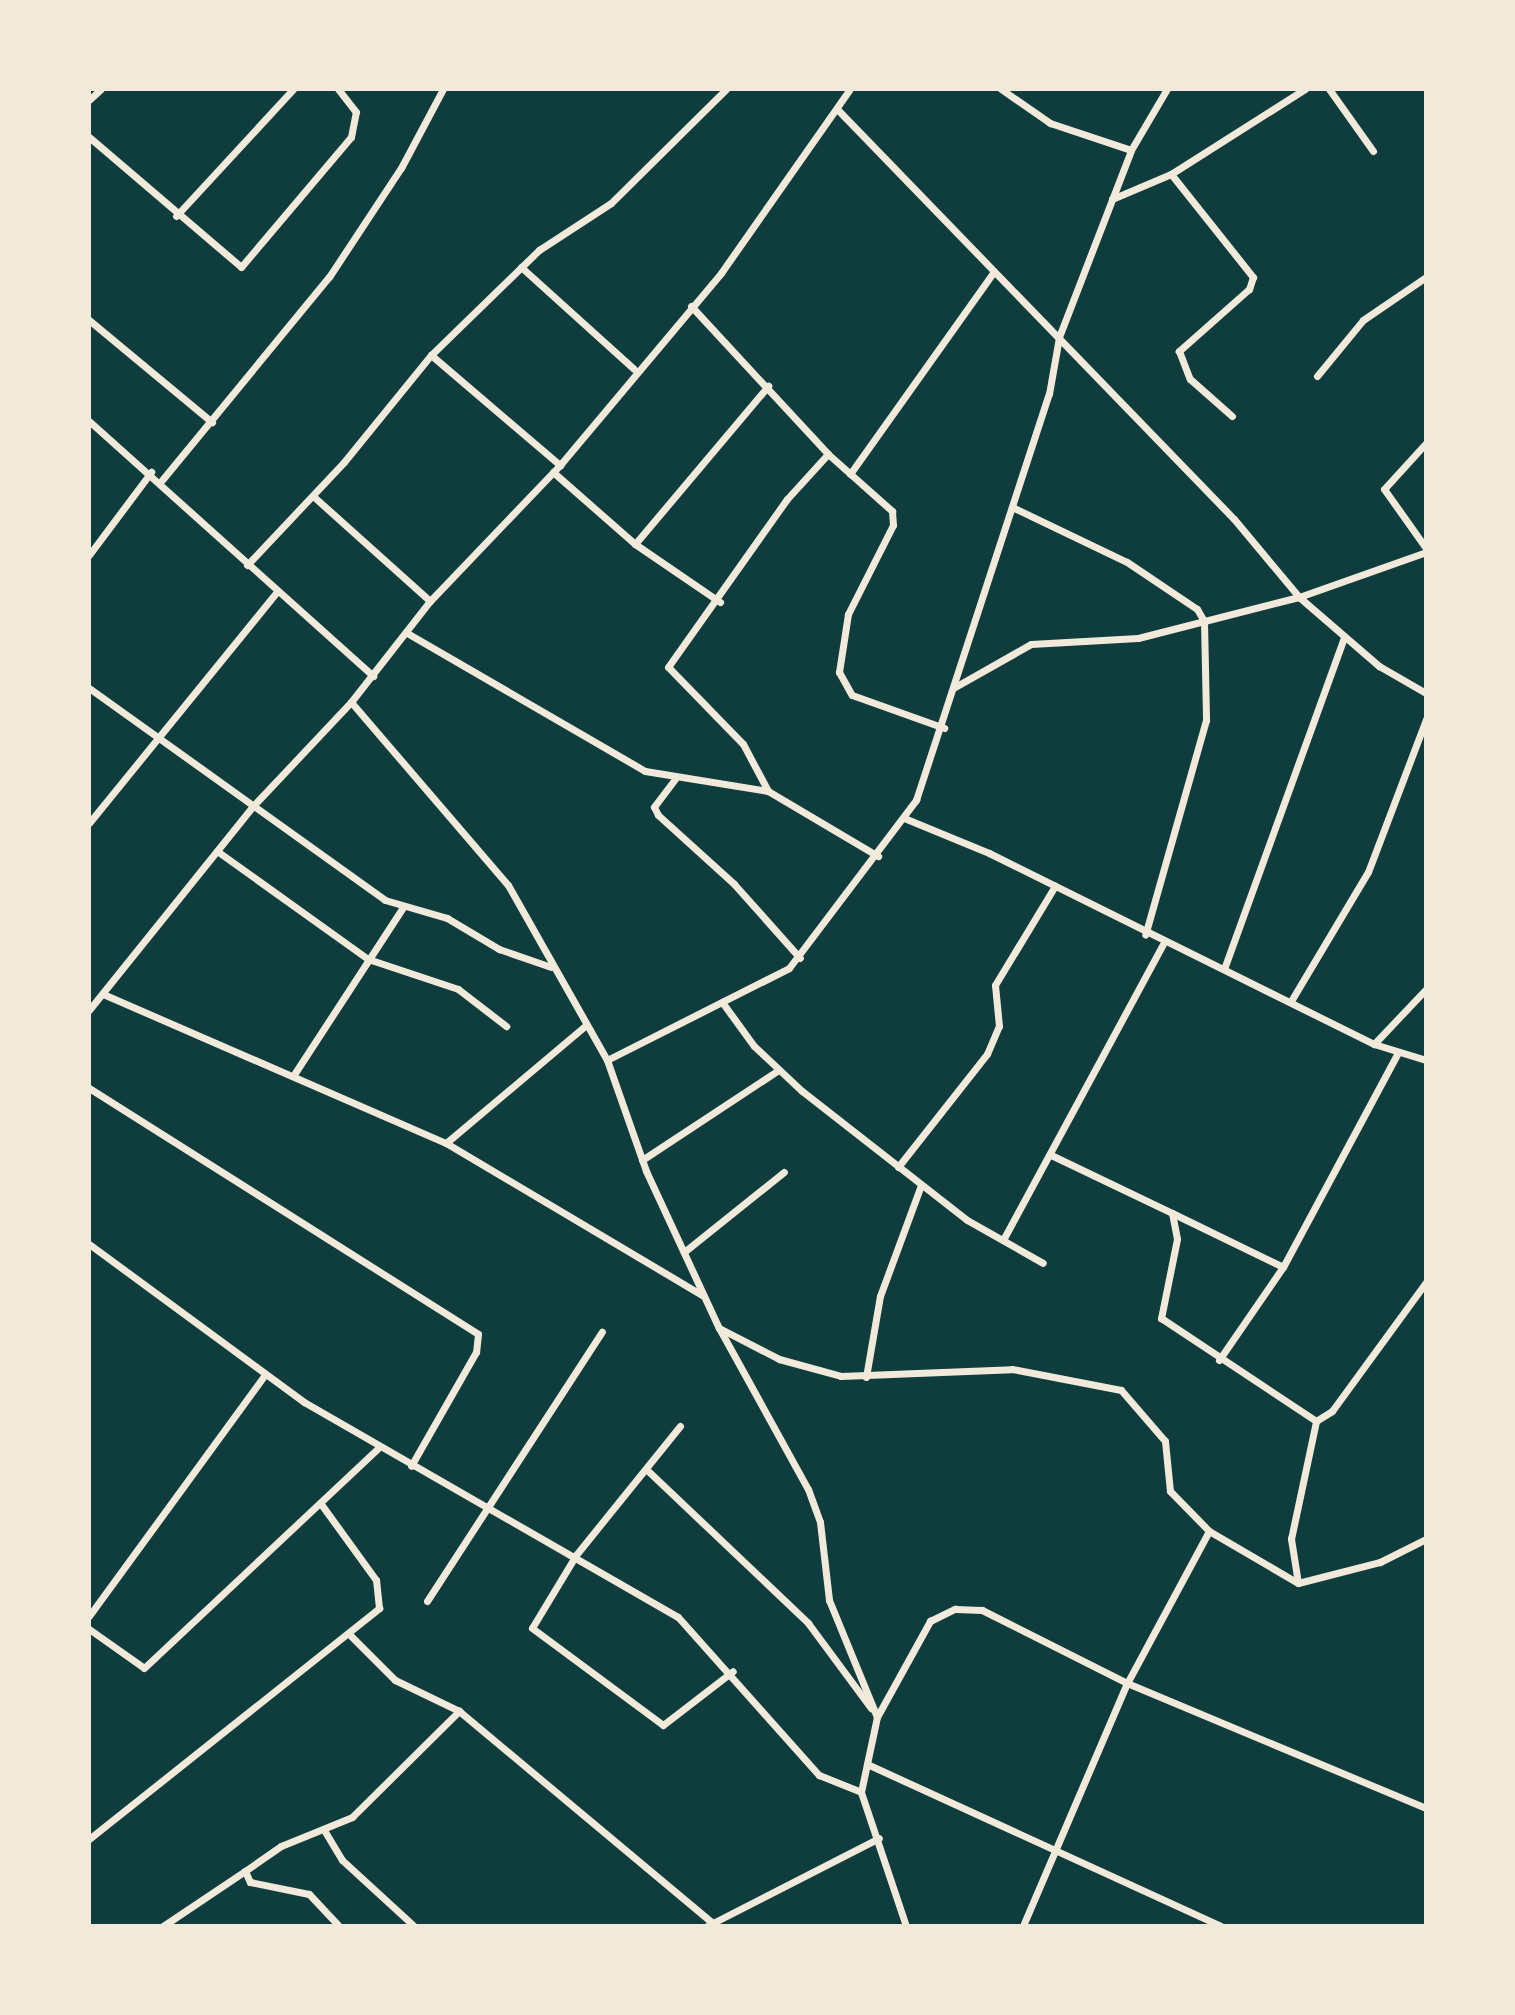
<!DOCTYPE html>
<style>
body{margin:0}
#map{position:relative;width:1515px;height:2015px;overflow:hidden;background:#0f3d3e;font-family:"Nunito Sans",sans-serif}
div>[style]{position:absolute}
.minor>*{height:7px;margin:-3.5px;padding:0 3.5px;transform-origin:3.5px;border-radius:3.5px;background:#f1e9da}
span{translate:-50% -50%;white-space:nowrap;text-align:center;line-height:1.15;-webkit-text-stroke:5px #f1e9da;paint-order:stroke}
.frame{position:absolute;inset:0;border:91px solid #f1e9da;pointer-events:none}
</style>
<div id="map">
<div class="minor">
<i style="left:1001px;top:89px;width:60px;rotate:34.8deg"></i>
<i style="left:1050px;top:123px;width:85px;rotate:18.4deg"></i>
<i style="left:1329px;top:89px;width:76px;rotate:54.6deg"></i>
<i style="left:89px;top:100px;width:16px;rotate:-43deg"></i>
<i style="left:838px;top:110px;width:569px;rotate:45.93deg"></i>
<i style="left:1234px;top:519px;width:102px;rotate:50.2deg"></i>
<i style="left:1299px;top:597px;width:106px;rotate:40.8deg"></i>
<i style="left:1379px;top:666px;width:54px;rotate:29.9deg"></i>
<i style="left:89px;top:137px;width:200px;rotate:40.5deg"></i>
<i style="left:241px;top:267px;width:170px;rotate:-49.8deg"></i>
<i style="left:351px;top:137px;width:25px;rotate:-79deg"></i>
<i style="left:356px;top:112px;width:29px;rotate:-128deg"></i>
<i style="left:1171px;top:174px;width:132px;rotate:51.5deg"></i>
<i style="left:1253px;top:277px;width:13px;rotate:108deg"></i>
<i style="left:1249px;top:289px;width:94px;rotate:138.5deg"></i>
<i style="left:1179px;top:351px;width:30px;rotate:69deg"></i>
<i style="left:1190px;top:379px;width:56px;rotate:41.4deg"></i>
<i style="left:1112px;top:199px;width:64px;rotate:-23deg"></i>
<i style="left:1171px;top:174px;width:159px;rotate:-32.4deg"></i>
<i style="left:176px;top:216px;width:173px;rotate:-47.3deg"></i>
<i style="left:521px;top:267px;width:152px;rotate:42.1deg"></i>
<i style="left:691px;top:306px;width:202px;rotate:47.2deg"></i>
<i style="left:828px;top:454px;width:86px;rotate:41.7deg"></i>
<i style="left:892px;top:511px;width:14px;rotate:86deg"></i>
<i style="left:893px;top:525px;width:100px;rotate:116.8deg"></i>
<i style="left:848px;top:614px;width:59px;rotate:98.8deg"></i>
<i style="left:839px;top:672px;width:26px;rotate:61deg"></i>
<i style="left:852px;top:695px;width:98px;rotate:19.7deg"></i>
<i style="left:89px;top:320px;width:160px;rotate:39.7deg"></i>
<i style="left:431px;top:355px;width:170px;rotate:40.5deg"></i>
<i style="left:1317px;top:376px;width:72px;rotate:-50.6deg"></i>
<i style="left:1363px;top:320px;width:76px;rotate:-34.3deg"></i>
<i style="left:89px;top:421px;width:382px;rotate:41.9deg"></i>
<i style="left:1426px;top:443px;width:62px;rotate:132.4deg"></i>
<i style="left:1384px;top:489px;width:72px;rotate:54.6deg"></i>
<i style="left:553px;top:472px;width:109px;rotate:41.3deg"></i>
<i style="left:635px;top:544px;width:103px;rotate:34.3deg"></i>
<i style="left:850px;top:474px;width:247px;rotate:-54.6deg"></i>
<i style="left:162px;top:480px;width:263px;rotate:-50.6deg"></i>
<i style="left:329px;top:277px;width:131px;rotate:-56.6deg"></i>
<i style="left:401px;top:168px;width:89px;rotate:-62deg"></i>
<i style="left:313px;top:496px;width:157px;rotate:41.9deg"></i>
<i style="left:1012px;top:507px;width:127px;rotate:25.6deg"></i>
<i style="left:1127px;top:562px;width:84px;rotate:33.9deg"></i>
<i style="left:1197px;top:609px;width:14px;rotate:60deg"></i>
<i style="left:1204px;top:621px;width:99px;rotate:88.8deg"></i>
<i style="left:1206px;top:720px;width:223px;rotate:105.8deg"></i>
<i style="left:635px;top:544px;width:207px;rotate:-49.9deg"></i>
<i style="left:89px;top:555px;width:104px;rotate:-53.2deg"></i>
<i style="left:247px;top:565px;width:141px;rotate:-46.7deg"></i>
<i style="left:344px;top:462px;width:138px;rotate:-50.9deg"></i>
<i style="left:431px;top:355px;width:151px;rotate:-44.2deg"></i>
<i style="left:539px;top:250px;width:86px;rotate:-33.1deg"></i>
<i style="left:611px;top:203px;width:162px;rotate:-44.7deg"></i>
<i style="left:407px;top:633px;width:275px;rotate:30.1deg"></i>
<i style="left:645px;top:771px;width:125px;rotate:9.2deg"></i>
<i style="left:768px;top:791px;width:128px;rotate:30.6deg"></i>
<i style="left:955px;top:687px;width:87px;rotate:-29.5deg"></i>
<i style="left:1031px;top:644px;width:107px;rotate:-3.2deg"></i>
<i style="left:1138px;top:638px;width:166px;rotate:-14.3deg"></i>
<i style="left:1299px;top:597px;width:135px;rotate:-19.5deg"></i>
<i style="left:89px;top:688px;width:364px;rotate:35.6deg"></i>
<i style="left:385px;top:900px;width:65px;rotate:16.2deg"></i>
<i style="left:447px;top:918px;width:61px;rotate:30.8deg"></i>
<i style="left:499px;top:949px;width:55px;rotate:19.1deg"></i>
<i style="left:351px;top:702px;width:241px;rotate:49.4deg"></i>
<i style="left:508px;top:885px;width:201px;rotate:60.5deg"></i>
<i style="left:607px;top:1060px;width:118px;rotate:70.6deg"></i>
<i style="left:646px;top:1171px;width:173px;rotate:65.1deg"></i>
<i style="left:719px;top:1328px;width:184px;rotate:61.1deg"></i>
<i style="left:808px;top:1489px;width:35px;rotate:70deg"></i>
<i style="left:820px;top:1522px;width:79px;rotate:83.4deg"></i>
<i style="left:829px;top:1600px;width:126px;rotate:67.7deg"></i>
<i style="left:675px;top:779px;width:35px;rotate:127deg"></i>
<i style="left:654px;top:807px;width:9px;rotate:63deg"></i>
<i style="left:658px;top:815px;width:103px;rotate:42.2deg"></i>
<i style="left:734px;top:884px;width:99px;rotate:48.3deg"></i>
<i style="left:768px;top:791px;width:53px;rotate:-118deg"></i>
<i style="left:743px;top:744px;width:107px;rotate:-134.2deg"></i>
<i style="left:668px;top:667px;width:206px;rotate:-54.7deg"></i>
<i style="left:787px;top:499px;width:61px;rotate:-47.7deg"></i>
<i style="left:904px;top:818px;width:92px;rotate:22.4deg"></i>
<i style="left:989px;top:853px;width:430px;rotate:26.4deg"></i>
<i style="left:1374px;top:1044px;width:54px;rotate:17.1deg"></i>
<i style="left:89px;top:823px;width:296px;rotate:-50.9deg"></i>
<i style="left:217px;top:851px;width:186px;rotate:35.6deg"></i>
<i style="left:368px;top:959px;width:95px;rotate:18.4deg"></i>
<i style="left:458px;top:989px;width:61px;rotate:37.6deg"></i>
<i style="left:1224px;top:969px;width:352px;rotate:-70.1deg"></i>
<i style="left:103px;top:994px;width:374px;rotate:23.5deg"></i>
<i style="left:446px;top:1143px;width:300px;rotate:30.7deg"></i>
<i style="left:1291px;top:1001px;width:150px;rotate:-59.2deg"></i>
<i style="left:1368px;top:872px;width:164px;rotate:-69.2deg"></i>
<i style="left:722px;top:1002px;width:54px;rotate:54deg"></i>
<i style="left:754px;top:1046px;width:66px;rotate:43.2deg"></i>
<i style="left:802px;top:1091px;width:209px;rotate:38deg"></i>
<i style="left:967px;top:1220px;width:87px;rotate:29.5deg"></i>
<i style="left:89px;top:1010px;width:262px;rotate:-51.2deg"></i>
<i style="left:253px;top:806px;width:143px;rotate:-46.7deg"></i>
<i style="left:351px;top:702px;width:128px;rotate:-52deg"></i>
<i style="left:430px;top:601px;width:188px;rotate:-46.3deg"></i>
<i style="left:560px;top:465px;width:251px;rotate:-50deg"></i>
<i style="left:721px;top:273px;width:225px;rotate:-55deg"></i>
<i style="left:1374px;top:1044px;width:76px;rotate:-46.6deg"></i>
<i style="left:607px;top:1060px;width:204px;rotate:-26.8deg"></i>
<i style="left:789px;top:968px;width:211px;rotate:-52.9deg"></i>
<i style="left:916px;top:800px;width:427px;rotate:-71.9deg"></i>
<i style="left:1049px;top:394px;width:58px;rotate:-80deg"></i>
<i style="left:1059px;top:337px;width:200px;rotate:-68.9deg"></i>
<i style="left:1131px;top:150px;width:71px;rotate:-59.5deg"></i>
<i style="left:293px;top:1076px;width:202px;rotate:-56.9deg"></i>
<i style="left:89px;top:1088px;width:460px;rotate:32.3deg"></i>
<i style="left:478px;top:1334px;width:18px;rotate:96deg"></i>
<i style="left:476px;top:1352px;width:131px;rotate:119.7deg"></i>
<i style="left:446px;top:1143px;width:183px;rotate:-40.1deg"></i>
<i style="left:1051px;top:1155px;width:134px;rotate:25.6deg"></i>
<i style="left:1172px;top:1213px;width:26px;rotate:79deg"></i>
<i style="left:1177px;top:1239px;width:81px;rotate:101.4deg"></i>
<i style="left:1161px;top:1318px;width:186px;rotate:33.6deg"></i>
<i style="left:642px;top:1160px;width:162px;rotate:-33.4deg"></i>
<i style="left:898px;top:1167px;width:144px;rotate:-51.8deg"></i>
<i style="left:987px;top:1054px;width:30px;rotate:-67deg"></i>
<i style="left:999px;top:1026px;width:41px;rotate:-95.6deg"></i>
<i style="left:995px;top:985px;width:116px;rotate:-58.8deg"></i>
<i style="left:1172px;top:1213px;width:123px;rotate:25.9deg"></i>
<i style="left:1003px;top:1240px;width:336px;rotate:-61.6deg"></i>
<i style="left:89px;top:1244px;width:267px;rotate:36.3deg"></i>
<i style="left:304px;top:1402px;width:431px;rotate:29.9deg"></i>
<i style="left:678px;top:1617px;width:212px;rotate:48.3deg"></i>
<i style="left:819px;top:1775px;width:45px;rotate:22deg"></i>
<i style="left:684px;top:1252px;width:128px;rotate:-38.7deg"></i>
<i style="left:719px;top:1328px;width:68px;rotate:27.3deg"></i>
<i style="left:779px;top:1359px;width:64px;rotate:15.3deg"></i>
<i style="left:841px;top:1376px;width:171px;rotate:-2.3deg"></i>
<i style="left:1012px;top:1369px;width:111px;rotate:10.9deg"></i>
<i style="left:1121px;top:1390px;width:67px;rotate:49.2deg"></i>
<i style="left:1165px;top:1441px;width:50px;rotate:84.3deg"></i>
<i style="left:1170px;top:1491px;width:56px;rotate:45.7deg"></i>
<i style="left:1209px;top:1531px;width:103px;rotate:30.3deg"></i>
<i style="left:1298px;top:1583px;width:85px;rotate:-14.4deg"></i>
<i style="left:1380px;top:1562px;width:51px;rotate:-26.6deg"></i>
<i style="left:1219px;top:1360px;width:113px;rotate:-55.5deg"></i>
<i style="left:1283px;top:1267px;width:242px;rotate:-61.8deg"></i>
<i style="left:866px;top:1377px;width:82px;rotate:-80.2deg"></i>
<i style="left:880px;top:1296px;width:118px;rotate:-69.7deg"></i>
<i style="left:680px;top:1426px;width:166px;rotate:128.9deg"></i>
<i style="left:576px;top:1555px;width:85px;rotate:121.1deg"></i>
<i style="left:532px;top:1628px;width:163px;rotate:36.5deg"></i>
<i style="left:663px;top:1725px;width:88px;rotate:-37.6deg"></i>
<i style="left:646px;top:1469px;width:224px;rotate:43.5deg"></i>
<i style="left:808px;top:1623px;width:106px;rotate:53.5deg"></i>
<i style="left:1209px;top:1531px;width:173px;rotate:118.3deg"></i>
<i style="left:1127px;top:1683px;width:324px;rotate:22.7deg"></i>
<i style="left:1298px;top:1583px;width:45px;rotate:-99deg"></i>
<i style="left:1291px;top:1539px;width:121px;rotate:-78deg"></i>
<i style="left:1316px;top:1421px;width:19px;rotate:-32deg"></i>
<i style="left:1332px;top:1411px;width:160px;rotate:-53.9deg"></i>
<i style="left:427px;top:1601px;width:321px;rotate:-57deg"></i>
<i style="left:89px;top:1616px;width:297px;rotate:-53.9deg"></i>
<i style="left:89px;top:1629px;width:67px;rotate:35.3deg"></i>
<i style="left:144px;top:1668px;width:321px;rotate:-43.2deg"></i>
<i style="left:349px;top:1634px;width:65px;rotate:45deg"></i>
<i style="left:395px;top:1680px;width:71px;rotate:25.8deg"></i>
<i style="left:459px;top:1711px;width:329px;rotate:39.9deg"></i>
<i style="left:867px;top:1764px;width:389px;rotate:24.6deg"></i>
<i style="left:324px;top:1830px;width:35px;rotate:59deg"></i>
<i style="left:342px;top:1860px;width:98px;rotate:42.5deg"></i>
<i style="left:89px;top:1839px;width:371px;rotate:-38.5deg"></i>
<i style="left:379px;top:1608px;width:28px;rotate:-96deg"></i>
<i style="left:376px;top:1580px;width:94px;rotate:-125.9deg"></i>
<i style="left:245px;top:1871px;width:44px;rotate:-34.8deg"></i>
<i style="left:281px;top:1846px;width:77px;rotate:-22.2deg"></i>
<i style="left:352px;top:1817px;width:151px;rotate:-44.7deg"></i>
<i style="left:163px;top:1926px;width:99px;rotate:-33.9deg"></i>
<i style="left:245px;top:1871px;width:12px;rotate:66deg"></i>
<i style="left:250px;top:1882px;width:60px;rotate:11.5deg"></i>
<i style="left:309px;top:1894px;width:44px;rotate:46.8deg"></i>
<i style="left:707px;top:1926px;width:193px;rotate:-27.1deg"></i>
<i style="left:906px;top:1926px;width:141px;rotate:-108.6deg"></i>
<i style="left:861px;top:1792px;width:77px;rotate:-78deg"></i>
<i style="left:877px;top:1717px;width:110px;rotate:-61.1deg"></i>
<i style="left:930px;top:1621px;width:28px;rotate:-26deg"></i>
<i style="left:955px;top:1609px;width:27px;rotate:2deg"></i>
<i style="left:982px;top:1610px;width:162px;rotate:26.7deg"></i>
<i style="left:1127px;top:1683px;width:264px;rotate:113.2deg"></i>
</div>
<div class="frame"></div>
</div>
